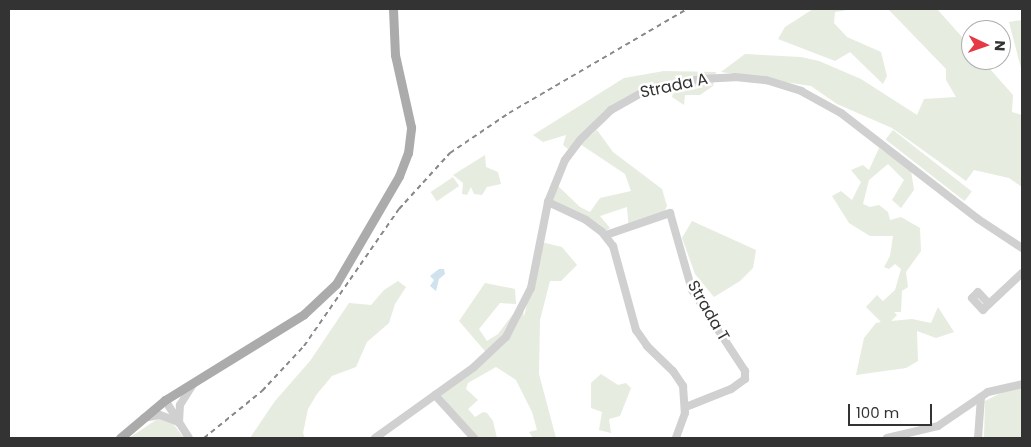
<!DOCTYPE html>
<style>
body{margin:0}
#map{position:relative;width:1031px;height:447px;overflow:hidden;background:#fff;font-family:Poppins,sans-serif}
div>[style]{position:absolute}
.green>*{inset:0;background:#e6ecdf;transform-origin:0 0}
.water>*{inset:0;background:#cfe2ee}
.minor>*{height:8px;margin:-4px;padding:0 4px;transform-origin:4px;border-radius:4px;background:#d0d0d0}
.major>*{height:9px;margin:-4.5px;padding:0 4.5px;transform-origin:4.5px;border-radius:4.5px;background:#ababab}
.rail>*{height:2px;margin-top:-1px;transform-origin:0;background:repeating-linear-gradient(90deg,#888 0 5px,transparent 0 9px)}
span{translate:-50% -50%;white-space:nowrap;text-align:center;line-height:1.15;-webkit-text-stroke:5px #fff;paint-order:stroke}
.street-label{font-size:16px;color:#333}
.frame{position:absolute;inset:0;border:10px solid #333;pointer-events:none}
.north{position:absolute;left:961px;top:20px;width:50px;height:50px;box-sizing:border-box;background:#fff;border:1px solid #adadad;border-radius:50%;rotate:93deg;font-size:14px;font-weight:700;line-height:20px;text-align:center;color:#333}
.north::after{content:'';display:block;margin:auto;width:18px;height:22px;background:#e63946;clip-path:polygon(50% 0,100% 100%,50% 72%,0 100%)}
.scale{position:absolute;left:848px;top:404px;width:84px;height:22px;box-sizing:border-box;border:2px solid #333;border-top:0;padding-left:6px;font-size:15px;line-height:18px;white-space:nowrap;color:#333;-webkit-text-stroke:4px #fff;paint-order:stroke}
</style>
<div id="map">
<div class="green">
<i style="clip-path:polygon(813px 9px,854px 9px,835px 12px,834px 23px,847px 37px,881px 52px,887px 76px,883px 84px,850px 52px,835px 61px,778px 39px,785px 27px)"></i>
<i style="clip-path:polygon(888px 9px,937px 9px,971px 47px,971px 60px,982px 60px,1013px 95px,1012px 112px,1022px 115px,1022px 187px,1009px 178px,974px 170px,966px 181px,892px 128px,837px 104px,811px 86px,721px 72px,745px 54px,801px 57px,819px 61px,861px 79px,917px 115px,924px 99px,956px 97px,946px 80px,946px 69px)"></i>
<i style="clip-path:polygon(1022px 20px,1022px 72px,1009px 22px)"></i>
<i style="clip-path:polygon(664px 71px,716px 72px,713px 86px,700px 95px,685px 95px,684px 105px,672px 97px,674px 89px,693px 82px,635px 92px,568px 149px,563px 145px,566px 135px,543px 142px,533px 135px,624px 78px)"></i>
<i style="clip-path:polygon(597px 130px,613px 152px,662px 189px,667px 206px,662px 217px,629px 230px,627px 207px,600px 216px,610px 228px,606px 231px,552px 202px,558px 186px,580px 207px,590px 212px,600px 198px,631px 191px,625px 174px,580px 144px)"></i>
<i style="left:893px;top:130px;width:100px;height:12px;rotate:38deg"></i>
<i style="clip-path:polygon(879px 148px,911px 170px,914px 190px,901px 208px,892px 200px,904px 180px,888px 164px,869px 180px,863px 204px,870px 207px,879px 205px,888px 212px,890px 220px,901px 217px,920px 228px,921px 251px,906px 272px,908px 287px,902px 291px,901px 312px,894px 312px,897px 315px,891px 321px,912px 319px,931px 323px,938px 307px,954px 332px,936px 338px,917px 331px,918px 361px,906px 368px,856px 375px,864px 338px,876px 323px,881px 322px,866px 307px,877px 295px,883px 301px,895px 290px,901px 269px,895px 264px,889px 269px,884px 267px,890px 256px,893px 236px,870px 236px,849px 223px,832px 196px,841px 191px,852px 200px,861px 182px,851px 170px,863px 165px,869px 170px)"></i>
<i style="clip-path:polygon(485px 155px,486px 167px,498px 172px,501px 184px,487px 187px,482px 195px,474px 194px,471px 187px,467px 195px,462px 194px,463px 183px,453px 175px)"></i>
<i style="left:453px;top:177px;width:11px;height:27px;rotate:56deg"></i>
<i style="clip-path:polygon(692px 221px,756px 250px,753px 268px,740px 281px,714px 297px,695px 274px,682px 238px)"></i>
<i style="clip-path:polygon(541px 242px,562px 247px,577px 265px,561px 281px,550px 281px,540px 320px,539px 374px,556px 438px,533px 438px,529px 432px,537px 430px,532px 412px,516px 380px,496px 367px,468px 383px,466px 389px,478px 400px,468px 409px,475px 417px,483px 412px,487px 413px,493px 421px,497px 438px,476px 438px,440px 394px,490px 357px,459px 321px,485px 283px,515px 289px,516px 304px,500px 303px,479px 329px,487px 341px,498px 334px,522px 302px,524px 317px)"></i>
<i style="clip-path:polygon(398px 281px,406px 287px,395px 304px,389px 323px,367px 342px,356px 367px,332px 376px,317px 394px,308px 409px,303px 433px,305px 438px,250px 438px,275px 401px,310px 361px,349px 303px,371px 305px,384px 290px)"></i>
<i style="clip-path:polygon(601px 374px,618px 385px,626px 383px,631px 388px,620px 416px,609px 419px,611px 433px,599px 430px,602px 412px,591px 408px,591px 383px)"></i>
<i style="clip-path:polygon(1022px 387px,1022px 438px,984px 438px,985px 401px,1005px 391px)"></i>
<i style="clip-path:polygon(159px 418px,171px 421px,184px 438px,129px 438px)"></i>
</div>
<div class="water">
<i style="clip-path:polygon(439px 269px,444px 269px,445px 274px,439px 279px,436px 291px,430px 286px,434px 280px,430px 276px)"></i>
</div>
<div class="minor">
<i style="left:548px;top:202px;width:42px;rotate:25.3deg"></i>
<i style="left:586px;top:220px;width:20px;rotate:37deg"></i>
<i style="left:602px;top:232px;width:18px;rotate:52deg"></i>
<i style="left:613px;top:246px;width:87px;rotate:74.7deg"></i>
<i style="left:636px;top:330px;width:19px;rotate:55deg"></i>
<i style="left:647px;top:346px;width:36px;rotate:44deg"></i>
<i style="left:673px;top:371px;width:18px;rotate:56deg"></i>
<i style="left:683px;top:386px;width:27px;rotate:86deg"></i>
<i style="left:685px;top:413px;width:27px;rotate:110deg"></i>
<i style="left:606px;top:235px;width:68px;rotate:-19deg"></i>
<i style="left:670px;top:213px;width:80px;rotate:74.1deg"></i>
<i style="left:692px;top:290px;width:97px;rotate:56.8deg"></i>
<i style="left:745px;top:371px;width:8px;rotate:90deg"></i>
<i style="left:745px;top:379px;width:17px;rotate:144deg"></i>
<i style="left:731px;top:389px;width:48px;rotate:158.2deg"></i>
<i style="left:989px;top:304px;width:8px;rotate:135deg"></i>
<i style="left:983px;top:310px;width:16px;rotate:-133deg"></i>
<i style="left:972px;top:298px;width:8px;rotate:-45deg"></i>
<i style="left:978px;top:292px;width:16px;rotate:47deg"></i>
<i style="left:989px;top:304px;width:45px;rotate:-43.2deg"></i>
<i style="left:435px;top:395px;width:58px;rotate:47.8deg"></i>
<i style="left:165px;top:400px;width:45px;rotate:57.7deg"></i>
<i style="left:144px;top:418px;width:16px;rotate:-11deg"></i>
<i style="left:160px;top:415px;width:17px;rotate:21deg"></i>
<i style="left:179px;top:423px;width:18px;rotate:-87deg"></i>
<i style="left:180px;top:405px;width:25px;rotate:-58deg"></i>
<i style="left:375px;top:438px;width:122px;rotate:-35.6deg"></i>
<i style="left:474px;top:367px;width:44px;rotate:-43.2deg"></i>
<i style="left:506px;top:337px;width:55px;rotate:-63deg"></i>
<i style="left:531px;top:288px;width:88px;rotate:-78.8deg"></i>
<i style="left:548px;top:202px;width:45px;rotate:-68deg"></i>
<i style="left:565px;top:160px;width:25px;rotate:-53deg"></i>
<i style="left:580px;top:140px;width:43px;rotate:-44.1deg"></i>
<i style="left:611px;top:110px;width:45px;rotate:-29.4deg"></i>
<i style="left:650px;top:88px;width:52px;rotate:-10deg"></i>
<i style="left:701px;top:79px;width:34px;rotate:-3deg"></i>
<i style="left:735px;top:77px;width:31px;rotate:6deg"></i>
<i style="left:766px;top:80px;width:37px;rotate:17deg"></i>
<i style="left:801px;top:91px;width:46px;rotate:28.8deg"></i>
<i style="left:841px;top:113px;width:173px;rotate:37.7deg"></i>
<i style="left:978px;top:219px;width:53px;rotate:33.4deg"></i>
<i style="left:887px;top:438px;width:52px;rotate:-13.2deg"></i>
<i style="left:938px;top:426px;width:60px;rotate:-34.2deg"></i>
<i style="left:988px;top:392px;width:35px;rotate:-13deg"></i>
<i style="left:978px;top:438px;width:41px;rotate:-85.8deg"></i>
</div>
<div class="major">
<i style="left:120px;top:438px;width:59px;rotate:-40.2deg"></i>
<i style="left:165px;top:400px;width:163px;rotate:-31.7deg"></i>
<i style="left:304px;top:314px;width:44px;rotate:-43.2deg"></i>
<i style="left:336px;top:284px;width:125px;rotate:-59.7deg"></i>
<i style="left:399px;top:176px;width:25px;rotate:-69deg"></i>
<i style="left:408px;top:153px;width:26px;rotate:-83deg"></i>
<i style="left:411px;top:127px;width:74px;rotate:-102.5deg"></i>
<i style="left:395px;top:55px;width:46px;rotate:-92.5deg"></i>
</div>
<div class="rail">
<i style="left:204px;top:438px;width:75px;rotate:-39deg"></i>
<i style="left:262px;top:391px;width:62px;rotate:-47deg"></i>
<i style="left:304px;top:346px;width:167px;rotate:-55.3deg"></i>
<i style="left:399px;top:209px;width:76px;rotate:-47.7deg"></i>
<i style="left:450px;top:153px;width:71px;rotate:-34.1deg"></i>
<i style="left:509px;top:113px;width:206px;rotate:-30.3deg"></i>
</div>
<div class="street-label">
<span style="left:674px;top:86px;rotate:-12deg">Strada A</span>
<span style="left:708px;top:311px;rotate:60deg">Strada T</span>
</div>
<div class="frame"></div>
<div class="north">N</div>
<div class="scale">100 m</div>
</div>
